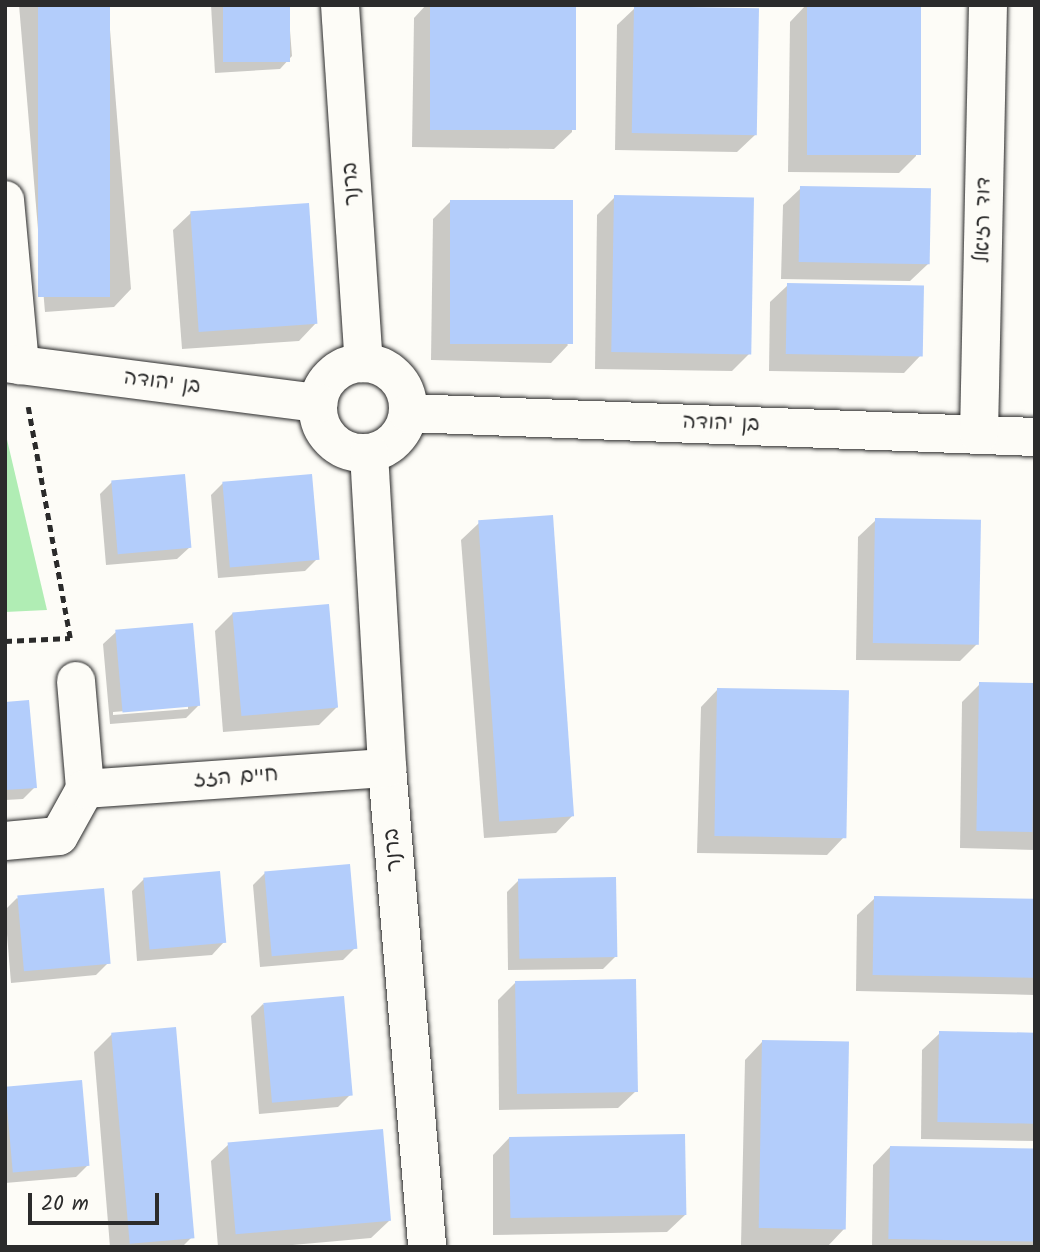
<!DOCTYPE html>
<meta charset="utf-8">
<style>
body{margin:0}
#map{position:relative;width:1040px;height:1252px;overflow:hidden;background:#fdfcf7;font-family:Kalam,"Playpen Sans Hebrew",sans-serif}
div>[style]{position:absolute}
.green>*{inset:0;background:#b0edb4}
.shadow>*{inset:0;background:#0003}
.building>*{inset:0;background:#b3cdfb;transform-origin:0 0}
.path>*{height:4.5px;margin-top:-2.25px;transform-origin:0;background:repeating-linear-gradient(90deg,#2b2b2b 0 7px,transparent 0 12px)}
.roads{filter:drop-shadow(0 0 2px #2b2b2b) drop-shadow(0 0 2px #2b2b2b)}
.minor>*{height:38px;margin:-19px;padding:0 19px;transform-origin:19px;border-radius:19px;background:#fdfcf7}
.minor>.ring{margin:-19px;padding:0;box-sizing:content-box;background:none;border:38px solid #fdfcf7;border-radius:50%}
span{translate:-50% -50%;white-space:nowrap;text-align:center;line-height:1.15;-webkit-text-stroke:5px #fdfcf7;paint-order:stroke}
.street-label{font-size:21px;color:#2b2b2b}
.frame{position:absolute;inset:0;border:7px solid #2b2b2b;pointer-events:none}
.scale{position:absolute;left:28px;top:1193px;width:131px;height:32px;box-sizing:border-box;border:4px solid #2b2b2b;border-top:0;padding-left:9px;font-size:21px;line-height:24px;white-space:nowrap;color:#2b2b2b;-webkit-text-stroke:5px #fdfcf7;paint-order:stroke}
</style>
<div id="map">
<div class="green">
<i style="clip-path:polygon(5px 431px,47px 610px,5px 612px)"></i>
</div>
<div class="shadow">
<i style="clip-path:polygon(19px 5px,108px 5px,131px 289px,114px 307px,45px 312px)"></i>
<i style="clip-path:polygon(211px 5px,288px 5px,292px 56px,280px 69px,215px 73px)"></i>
<i style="clip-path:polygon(426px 5px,574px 5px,572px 132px,554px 149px,412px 147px,414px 18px)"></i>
<i style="clip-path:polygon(806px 5px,920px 6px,916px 156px,899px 173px,788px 172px,790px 22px)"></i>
<i style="clip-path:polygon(635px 8px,755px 135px,737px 152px,615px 150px,617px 25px)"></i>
<i style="clip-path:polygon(801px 188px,928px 264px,910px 281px,781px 279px,783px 205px)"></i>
<i style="clip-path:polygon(615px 197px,749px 354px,732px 371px,595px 369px,597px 215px)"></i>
<i style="clip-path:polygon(451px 201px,568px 345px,551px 363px,431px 360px,433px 219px)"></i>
<i style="clip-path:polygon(191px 213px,316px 323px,299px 341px,182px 349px,173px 230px)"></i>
<i style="clip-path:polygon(788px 285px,921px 355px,904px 373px,769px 371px,770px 302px)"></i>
<i style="clip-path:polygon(112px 482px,190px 547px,177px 559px,106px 565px,100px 494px)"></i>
<i style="clip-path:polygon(223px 483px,317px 559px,305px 571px,218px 578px,211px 495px)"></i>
<i style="clip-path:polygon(876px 520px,977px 644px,960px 661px,856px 660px,858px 537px)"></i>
<i style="clip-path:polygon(479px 523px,573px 815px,556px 833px,484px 838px,461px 540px)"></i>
<i style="clip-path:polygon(233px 613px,337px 707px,319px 725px,223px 732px,215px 631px)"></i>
<i style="clip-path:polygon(evenodd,116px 632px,198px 706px,186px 718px,110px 724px,103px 644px,116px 632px,188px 706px,188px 709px,113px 715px,113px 712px,188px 706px)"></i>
<i style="clip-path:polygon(980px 684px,1035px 685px,1035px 850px,960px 848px,962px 702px)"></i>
<i style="clip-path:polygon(718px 689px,844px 837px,827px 855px,697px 853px,701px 707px)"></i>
<i style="clip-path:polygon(5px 704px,35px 787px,23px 799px,5px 800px)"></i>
<i style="clip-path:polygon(265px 873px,355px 948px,343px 960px,260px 967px,253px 885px)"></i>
<i style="clip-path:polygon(144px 879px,224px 942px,212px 955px,137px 961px,132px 891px)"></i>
<i style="clip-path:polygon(519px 880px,615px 957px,603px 969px,508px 970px,507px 892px)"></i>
<i style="clip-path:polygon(17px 898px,108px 963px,96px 975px,11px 983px,5px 910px)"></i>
<i style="clip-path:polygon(875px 898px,1035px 900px,1035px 995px,856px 991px,857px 915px)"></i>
<i style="clip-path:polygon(515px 983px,636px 1091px,618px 1108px,499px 1110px,498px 1000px)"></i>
<i style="clip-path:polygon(263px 1004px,350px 1095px,338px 1107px,259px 1114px,251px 1016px)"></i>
<i style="clip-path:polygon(940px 1033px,1035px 1034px,1035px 1141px,921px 1139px,922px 1050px)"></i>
<i style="clip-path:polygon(112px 1034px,192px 1237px,182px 1247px,110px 1247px,94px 1052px)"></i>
<i style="clip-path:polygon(762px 1042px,844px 1229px,827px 1247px,741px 1245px,745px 1060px)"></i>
<i style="clip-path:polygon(5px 1088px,88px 1165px,76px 1177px,5px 1183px)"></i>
<i style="clip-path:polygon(510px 1137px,685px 1215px,667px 1232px,493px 1235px,493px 1155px)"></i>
<i style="clip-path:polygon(229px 1144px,389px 1221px,371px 1238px,270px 1247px,218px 1247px,211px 1161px)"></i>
<i style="clip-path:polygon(890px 1147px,1035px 1150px,1035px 1247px,872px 1247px,873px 1165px)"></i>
</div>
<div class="building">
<i style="left:38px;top:5px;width:72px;height:292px"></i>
<i style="left:223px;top:5px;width:67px;height:57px"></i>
<i style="left:430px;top:5px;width:146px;height:125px"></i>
<i style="left:807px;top:5px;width:114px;height:150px"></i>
<i style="left:634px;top:6px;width:125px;height:127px;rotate:1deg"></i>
<i style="left:800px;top:186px;width:131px;height:76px;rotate:1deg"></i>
<i style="left:614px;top:195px;width:140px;height:157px;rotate:1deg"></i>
<i style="left:450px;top:200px;width:123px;height:144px"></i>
<i style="left:309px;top:203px;width:121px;height:119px;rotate:86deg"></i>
<i style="left:787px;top:283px;width:137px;height:71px;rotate:1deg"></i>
<i style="left:185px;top:474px;width:74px;height:74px;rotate:85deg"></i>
<i style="left:312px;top:474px;width:86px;height:90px;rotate:85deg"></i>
<i style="left:553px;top:515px;width:302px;height:75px;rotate:86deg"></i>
<i style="left:875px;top:518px;width:106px;height:125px;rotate:1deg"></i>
<i style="left:329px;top:604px;width:104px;height:97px;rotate:85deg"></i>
<i style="left:193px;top:623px;width:83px;height:78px;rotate:85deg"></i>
<i style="left:979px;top:682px;width:56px;height:149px;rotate:1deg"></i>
<i style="left:717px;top:688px;width:132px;height:148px;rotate:1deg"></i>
<i style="clip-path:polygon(29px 700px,37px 788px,5px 790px,5px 702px)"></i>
<i style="left:350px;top:864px;width:85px;height:86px;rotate:85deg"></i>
<i style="left:220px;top:871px;width:72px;height:77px;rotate:85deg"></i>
<i style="left:616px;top:877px;width:80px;height:98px;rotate:89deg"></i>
<i style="left:104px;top:888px;width:76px;height:87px;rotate:85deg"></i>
<i style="left:874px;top:896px;width:161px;height:79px;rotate:1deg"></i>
<i style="left:636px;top:979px;width:113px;height:121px;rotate:89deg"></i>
<i style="left:344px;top:996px;width:100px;height:81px;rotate:85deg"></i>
<i style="left:176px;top:1027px;width:212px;height:65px;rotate:85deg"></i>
<i style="left:939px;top:1031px;width:96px;height:91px;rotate:1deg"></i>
<i style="left:762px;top:1040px;width:87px;height:188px;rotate:1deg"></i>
<i style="left:82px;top:1080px;width:86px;height:77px;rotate:85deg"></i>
<i style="left:383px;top:1129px;width:92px;height:156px;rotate:85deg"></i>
<i style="left:685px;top:1134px;width:81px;height:176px;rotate:89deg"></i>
<i style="left:890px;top:1146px;width:145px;height:93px;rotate:1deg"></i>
</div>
<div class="path">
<i style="left:5px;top:641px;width:65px;rotate:-2.6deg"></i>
<i style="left:70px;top:638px;width:235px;rotate:-100.3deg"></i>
</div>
<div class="roads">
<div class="minor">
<i style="left:340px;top:5px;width:359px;rotate:86.2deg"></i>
<i style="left:5px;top:200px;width:166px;rotate:84.8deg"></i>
<i class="ring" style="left:318px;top:363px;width:52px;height:52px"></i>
<i style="left:5px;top:363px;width:316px;rotate:7.3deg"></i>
<i style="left:408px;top:413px;width:627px;rotate:2.19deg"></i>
<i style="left:979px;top:434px;width:429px;rotate:-88.8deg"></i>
<i style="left:369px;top:453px;width:316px;rotate:86.7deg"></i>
<i style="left:387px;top:768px;width:481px;rotate:85.2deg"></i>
<i style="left:76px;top:681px;width:108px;rotate:85.2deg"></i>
<i style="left:5px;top:841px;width:54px;rotate:-5.3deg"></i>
<i style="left:59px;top:836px;width:54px;rotate:-61deg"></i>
<i style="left:85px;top:789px;width:303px;rotate:-4deg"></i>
</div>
</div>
<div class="street-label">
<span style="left:352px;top:184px;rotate:-94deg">ברנר</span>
<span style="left:984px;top:220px;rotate:-89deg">דוד רזיאל</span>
<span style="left:162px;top:383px;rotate:7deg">בן יהודה</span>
<span style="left:721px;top:424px;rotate:2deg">בן יהודה</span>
<span style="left:236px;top:778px;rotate:-4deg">חיים הזז</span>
<span style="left:394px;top:850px;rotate:-95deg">ברנר</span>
</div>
<div class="frame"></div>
<div class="scale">20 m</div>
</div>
